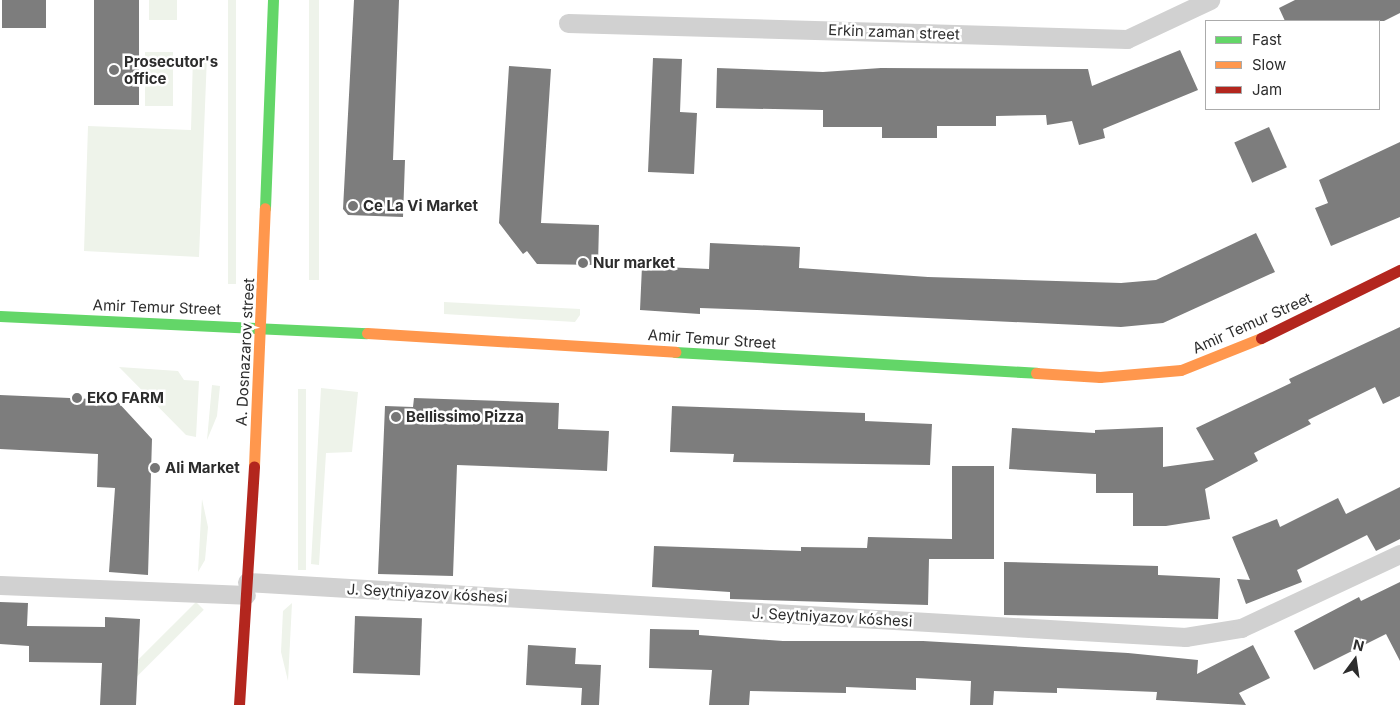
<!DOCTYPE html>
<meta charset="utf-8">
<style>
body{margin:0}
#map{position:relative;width:1400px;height:705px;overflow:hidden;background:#fff;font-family:Inter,sans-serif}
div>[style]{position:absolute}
.green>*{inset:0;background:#eef3ea;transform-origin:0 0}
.building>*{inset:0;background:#7d7d7d;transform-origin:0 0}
.street>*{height:19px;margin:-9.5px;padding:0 9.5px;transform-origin:9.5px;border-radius:9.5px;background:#d1d1d1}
.fast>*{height:11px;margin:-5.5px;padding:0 5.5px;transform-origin:5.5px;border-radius:5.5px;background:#63d668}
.slow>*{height:11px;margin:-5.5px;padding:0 5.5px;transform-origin:5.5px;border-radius:5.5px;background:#ff974d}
.jam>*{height:11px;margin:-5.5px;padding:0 5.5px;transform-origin:5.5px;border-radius:5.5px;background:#b3261e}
.dots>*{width:14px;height:14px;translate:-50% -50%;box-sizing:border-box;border:2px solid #fff;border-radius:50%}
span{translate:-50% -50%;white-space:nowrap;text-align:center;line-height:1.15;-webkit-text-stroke:5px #fff;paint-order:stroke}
.street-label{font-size:15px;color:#2c2c2c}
.poi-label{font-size:15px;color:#2c2c2c;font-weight:700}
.left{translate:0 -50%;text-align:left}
.legend{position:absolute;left:1205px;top:20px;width:175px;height:90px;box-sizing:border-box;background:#fff;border:1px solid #ababab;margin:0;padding:6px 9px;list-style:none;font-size:15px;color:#2c2c2c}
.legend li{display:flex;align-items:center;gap:10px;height:25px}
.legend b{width:25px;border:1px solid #ababab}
.north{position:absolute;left:1330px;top:635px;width:50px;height:50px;-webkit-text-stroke:4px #fff;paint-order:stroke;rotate:14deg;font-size:14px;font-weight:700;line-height:20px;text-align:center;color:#2c2c2c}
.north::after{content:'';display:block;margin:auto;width:18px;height:22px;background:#2c2c2c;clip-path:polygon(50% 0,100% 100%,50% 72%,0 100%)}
</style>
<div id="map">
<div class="green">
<i style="left:149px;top:0;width:28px;height:20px"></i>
<i style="left:228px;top:0;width:8px;height:284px"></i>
<i style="left:309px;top:0;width:10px;height:280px"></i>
<i style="left:145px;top:52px;width:28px;height:54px"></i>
<i style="clip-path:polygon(193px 56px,207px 56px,199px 257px,84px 251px,88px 126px,191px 130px)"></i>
<i style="clip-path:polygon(444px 302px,580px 309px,580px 315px,575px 322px,444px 314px)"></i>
<i style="clip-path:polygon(119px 367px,178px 371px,184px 380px,199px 381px,196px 437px,186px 435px)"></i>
<i style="clip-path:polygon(212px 385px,220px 386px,217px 416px,207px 440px)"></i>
<i style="clip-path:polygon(321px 388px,358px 392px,352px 452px,326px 453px,319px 565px,311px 564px)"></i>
<i style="left:298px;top:389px;width:8px;height:181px"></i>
<i style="clip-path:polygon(202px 499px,208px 527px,205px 560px,198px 572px)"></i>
<i style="left:196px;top:602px;width:11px;height:103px;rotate:45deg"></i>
<i style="clip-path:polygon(292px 603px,288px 681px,281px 652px,283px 611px)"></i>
</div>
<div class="building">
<i style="left:2px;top:0;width:44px;height:28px"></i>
<i style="left:94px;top:0;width:45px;height:105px"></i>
<i style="clip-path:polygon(354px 0,399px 0,393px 160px,405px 160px,403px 217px,348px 215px,343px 209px)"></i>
<i style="clip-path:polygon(1295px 0,1400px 0,1400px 13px,1384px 21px,1285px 21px,1279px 8px)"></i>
<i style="clip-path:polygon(1180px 50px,1198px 90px,1103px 129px,1105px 138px,1079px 145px,1072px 121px,1047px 125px,1046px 115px,996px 116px,996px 126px,937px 126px,937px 138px,882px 138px,882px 127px,823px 127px,823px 110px,716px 108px,717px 68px,823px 72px,881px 68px,1088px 69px,1092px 86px)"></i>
<i style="clip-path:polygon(653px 58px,682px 59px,680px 112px,697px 113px,694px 174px,648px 172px)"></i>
<i style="clip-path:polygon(509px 66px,551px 69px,541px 223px,599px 225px,598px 265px,537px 264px,527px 251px,523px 254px,499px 223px)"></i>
<i style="left:1269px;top:127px;width:44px;height:38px;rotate:66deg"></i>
<i style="clip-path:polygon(1400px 142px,1400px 217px,1331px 246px,1315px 208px,1328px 203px,1319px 180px)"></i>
<i style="clip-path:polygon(1256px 233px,1275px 272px,1163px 323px,1121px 327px,757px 310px,700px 308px,700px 314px,640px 310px,642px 266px,709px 269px,710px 243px,800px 247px,799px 268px,928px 277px,1121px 283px,1156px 280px)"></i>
<i style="clip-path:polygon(1400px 327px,1400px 396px,1383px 404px,1375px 387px,1308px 420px,1311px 424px,1254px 453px,1258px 461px,1205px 489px,1210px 519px,1166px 526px,1133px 526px,1133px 493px,1096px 493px,1096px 474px,1009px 469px,1012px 428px,1095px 433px,1095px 430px,1163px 427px,1163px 467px,1214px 460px,1196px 428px,1291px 383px,1289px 379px)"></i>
<i style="clip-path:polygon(0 395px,116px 400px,152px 439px,148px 575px,109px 572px,115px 488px,97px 487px,98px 454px,0 449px)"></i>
<i style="clip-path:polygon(414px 398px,559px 403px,558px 429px,609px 431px,607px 471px,457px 465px,453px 576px,378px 574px,385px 406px,413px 407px)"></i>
<i style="clip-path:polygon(672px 406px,865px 413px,865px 421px,932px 424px,930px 465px,733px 462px,734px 454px,670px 452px)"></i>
<i style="clip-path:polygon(952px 466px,994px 466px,994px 559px,929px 559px,928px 605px,730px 599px,730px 592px,652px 587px,654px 546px,801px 551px,801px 547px,867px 548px,868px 537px,952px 539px)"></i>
<i style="clip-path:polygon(1400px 487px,1400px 539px,1376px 551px,1367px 535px,1297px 570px,1302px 582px,1246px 604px,1237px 579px,1250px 580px,1232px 537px,1277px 519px,1280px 527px,1338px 498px,1346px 514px)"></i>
<i style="clip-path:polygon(1004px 562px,1158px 566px,1158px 575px,1220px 578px,1218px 619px,1004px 615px)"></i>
<i style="clip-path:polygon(1400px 582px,1400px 661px,1386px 634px,1314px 670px,1294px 631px,1359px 597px,1361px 601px)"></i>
<i style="clip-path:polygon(0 602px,28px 603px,27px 626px,105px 627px,105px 617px,140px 619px,136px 705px,100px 705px,102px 663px,29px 662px,29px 646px,0 644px)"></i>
<i style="left:355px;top:616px;width:67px;height:57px;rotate:2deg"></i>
<i style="clip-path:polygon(650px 629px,699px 630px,699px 635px,783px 641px,923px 641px,1128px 653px,1198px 660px,1197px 674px,1253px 645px,1270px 678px,1239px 693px,1246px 705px,1156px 700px,1157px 692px,1057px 688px,1057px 693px,994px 691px,993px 705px,970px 705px,971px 681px,916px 678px,916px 690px,846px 687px,846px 693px,750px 691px,749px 705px,709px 705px,712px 670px,649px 668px)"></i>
<i style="clip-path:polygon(528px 645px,576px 648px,575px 664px,601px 665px,599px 705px,581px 705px,582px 688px,526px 685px)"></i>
</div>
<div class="street">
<i style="left:568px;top:23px;width:559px;rotate:1.64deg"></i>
<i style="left:1127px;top:39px;width:92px;rotate:-25.2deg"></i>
<i style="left:247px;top:582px;width:940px;rotate:3.36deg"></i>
<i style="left:1185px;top:637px;width:57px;rotate:-9.1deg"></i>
<i style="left:1241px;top:628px;width:175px;rotate:-25deg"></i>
<i style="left:0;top:585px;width:246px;rotate:2.3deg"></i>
</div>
<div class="fast">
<i style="left:265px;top:208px;width:208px;rotate:-87.8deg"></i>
<i style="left:0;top:316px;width:367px;rotate:2.7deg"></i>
<i style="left:675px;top:352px;width:362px;rotate:3.3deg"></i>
</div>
<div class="slow">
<i style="left:367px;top:333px;width:309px;rotate:3.5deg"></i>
<i style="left:1036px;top:373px;width:64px;rotate:3.6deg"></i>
<i style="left:1100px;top:377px;width:81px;rotate:-4.9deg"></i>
<i style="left:1181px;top:370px;width:86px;rotate:-21.8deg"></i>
<i style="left:254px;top:466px;width:258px;rotate:-87.6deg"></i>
</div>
<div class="jam">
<i style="left:1261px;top:338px;width:155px;rotate:-26.1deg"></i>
<i style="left:239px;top:705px;width:239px;rotate:-86.4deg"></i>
</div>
<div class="dots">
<i style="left:114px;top:70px;background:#767676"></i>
<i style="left:353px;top:206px;background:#767676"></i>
<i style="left:583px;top:263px;background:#767676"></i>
<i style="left:77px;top:398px;background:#767676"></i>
<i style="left:396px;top:417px;background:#767676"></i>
<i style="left:155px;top:468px;background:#767676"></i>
</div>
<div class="street-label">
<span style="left:894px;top:32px;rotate:2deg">Erkin zaman street</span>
<span style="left:157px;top:307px;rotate:2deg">Amir Temur Street</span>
<span style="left:1252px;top:323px;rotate:-24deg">Amir Temur Street</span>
<span style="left:712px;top:339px;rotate:4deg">Amir Temur Street</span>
<span style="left:245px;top:352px;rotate:-87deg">A. Dosnazarov street</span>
<span style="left:427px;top:593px;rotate:3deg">J. Seytniyazov kóshesi</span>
<span style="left:832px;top:617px;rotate:3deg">J. Seytniyazov kóshesi</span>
</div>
<div class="poi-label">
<span class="left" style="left:124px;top:70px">Prosecutor's<br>office</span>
<span class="left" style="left:363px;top:206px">Ce La Vi Market</span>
<span class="left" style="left:593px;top:263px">Nur market</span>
<span class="left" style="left:87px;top:398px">EKO FARM</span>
<span class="left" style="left:406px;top:417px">Bellissimo Pizza</span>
<span class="left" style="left:165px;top:468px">Ali Market</span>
</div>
<ul class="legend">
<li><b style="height:6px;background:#63d668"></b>Fast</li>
<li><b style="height:6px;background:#ff974d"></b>Slow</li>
<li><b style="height:6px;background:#b3261e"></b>Jam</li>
</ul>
<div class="north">N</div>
</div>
